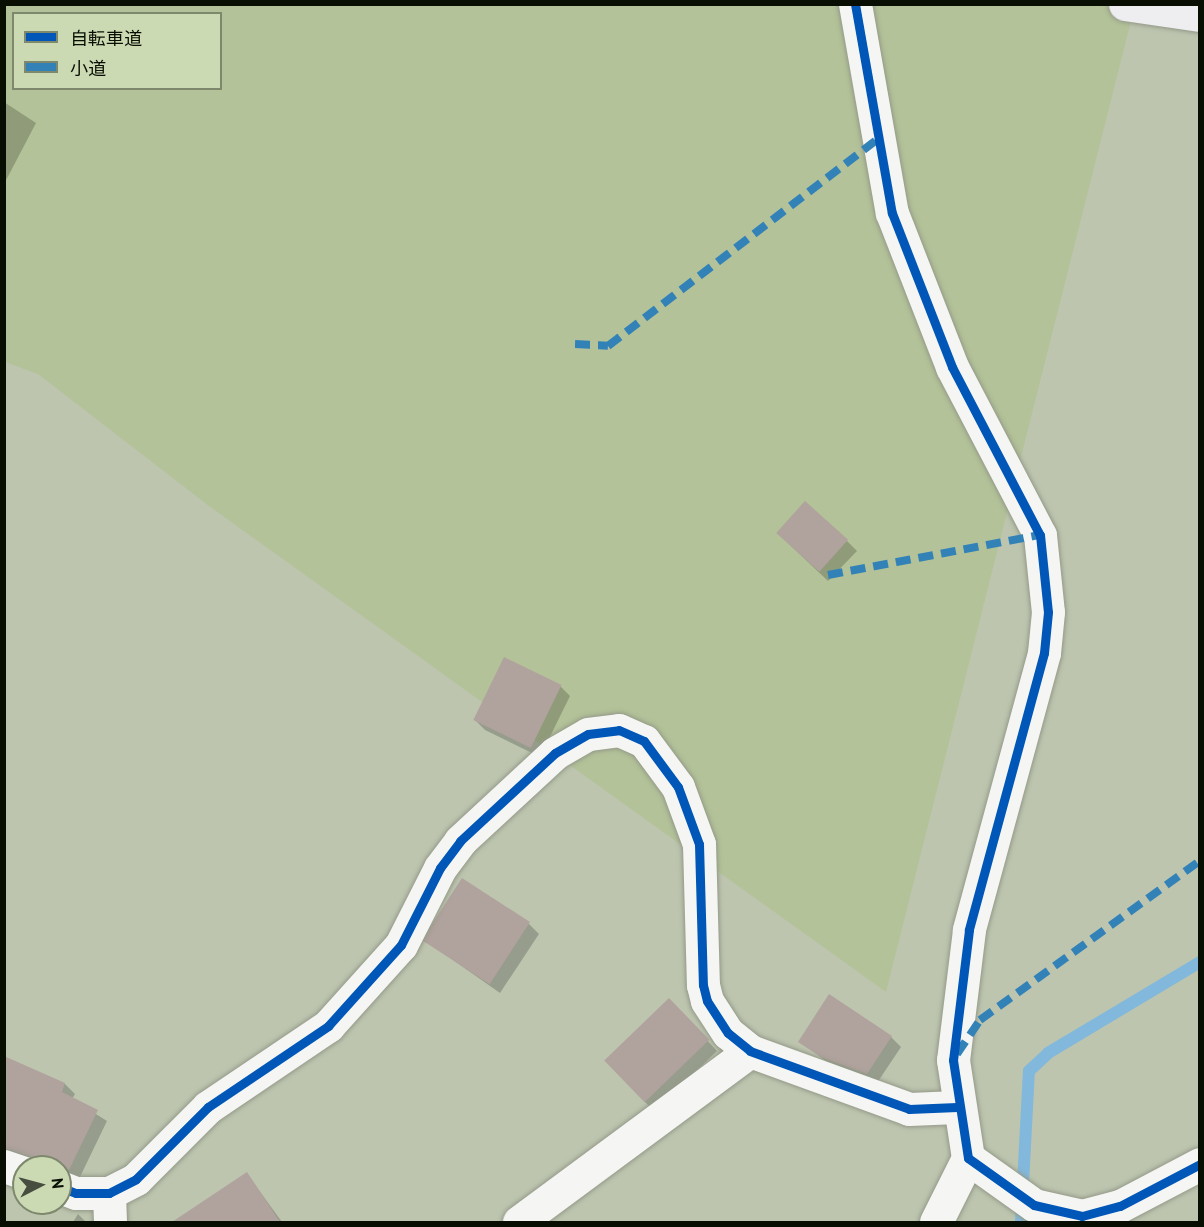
<!DOCTYPE html>
<meta charset="utf-8">
<style>
body{margin:0}
#map{position:relative;width:1204px;height:1227px;overflow:hidden;background:#bdc5af;font-family:"PT Sans","Noto Sans JP",sans-serif}
div>[style]{position:absolute}
.green>*{inset:0;background:#b3c298}
.shadow>*{inset:0;background:#0003}
.stream>*{height:12px;margin:-6px;padding:0 6px;transform-origin:6px;border-radius:6px;background:#82b8db}
.building>*{inset:0;background:#b0a29d;transform-origin:0 0}
.roads{filter:drop-shadow(0 0 2px #949a89) drop-shadow(0 0 2px #949a89)}
.minor>*{height:33px;margin:-16.5px;padding:0 16.5px;transform-origin:16.5px;border-radius:16.5px;background:#f5f6f3}
.major>*{height:33px;margin:-16.5px;padding:0 16.5px;transform-origin:16.5px;border-radius:16.5px;background:#eeedef}
.quiet>*{height:8px;margin-top:-4px;transform-origin:0;background:repeating-linear-gradient(90deg,#3282b8 0 15px,transparent 0 23px)}
.cycleway>*{height:9px;margin:-4.5px;padding:0 4.5px;transform-origin:4.5px;border-radius:4.5px;background:#0057b8}
span{translate:-50% -50%;white-space:nowrap;text-align:center;line-height:1.15;-webkit-text-stroke:6px #ccdab4;paint-order:stroke}
.frame{position:absolute;inset:0;border:6px solid #090e03;pointer-events:none}
.legend{position:absolute;left:12px;top:12px;width:210px;height:78px;box-sizing:border-box;background:#ccdab4;border:2px solid #7e886d;margin:0;padding:8px 10px;list-style:none;font-size:18px;color:#090e03}
.legend li{display:flex;align-items:center;gap:12px;height:30px}
.legend b{width:30px;border:2px solid #7e886d}
.north{position:absolute;left:12px;top:1155px;width:60px;height:60px;box-sizing:border-box;background:#ccdab4;border:2px solid #7e886d;border-radius:50%;rotate:84deg;font-size:16px;font-weight:700;line-height:24px;text-align:center;color:#090e03}
.north::after{content:'';display:block;margin:auto;width:21px;height:27px;background:#484e3f;clip-path:polygon(50% 0,100% 100%,50% 72%,0 100%)}
</style>
<div id="map">
<div class="green">
<i style="clip-path:polygon(evenodd,5px 5px,1135px 5px,886px 992px,209px 506px,38px 374px,5px 362px,5px 5px,14px 14px,220px 14px,220px 88px,14px 88px,14px 14px)"></i>
</div>
<div class="shadow">
<i style="clip-path:polygon(4px 102px,36px 123px,4px 184px)"></i>
<i style="clip-path:polygon(847px 541px,857px 551px,828px 581px,788px 543px)"></i>
<i style="clip-path:polygon(560px 686px,570px 696px,540px 757px,485px 730px,475px 720px)"></i>
<i style="clip-path:polygon(529px 924px,539px 934px,500px 993px,426px 941px)"></i>
<i style="clip-path:polygon(679px 1010px,717px 1051px,654px 1111px,644px 1101px)"></i>
<i style="clip-path:polygon(891px 1037px,901px 1047px,877px 1083px,832px 1066px,800px 1041px)"></i>
<i style="clip-path:polygon(4px 1057px,65px 1084px,75px 1094px,72px 1099px,107px 1121px,79px 1179px,60px 1172px,60px 1167px,4px 1157px)"></i>
<i style="clip-path:polygon(247px 1174px,282px 1222px,208px 1222px,198px 1207px)"></i>
<i style="clip-path:polygon(78px 1214px,86px 1222px,73px 1222px)"></i>
</div>
<div class="stream">
<i style="left:1021px;top:1222px;width:151px;rotate:-87deg"></i>
<i style="left:1029px;top:1071px;width:26px;rotate:-43deg"></i>
<i style="left:1048px;top:1053px;width:177px;rotate:-30.9deg"></i>
</div>
<div class="building">
<i style="left:805px;top:501px;width:58px;height:43px;rotate:42deg"></i>
<i style="left:504px;top:657px;width:64px;height:70px;rotate:26deg"></i>
<i style="left:462px;top:878px;width:81px;height:74px;rotate:33deg"></i>
<i style="clip-path:polygon(829px 994px,892px 1036px,867px 1074px,821px 1057px,798px 1042px)"></i>
<i style="left:669px;top:998px;width:58px;height:90px;rotate:46deg"></i>
<i style="clip-path:polygon(4px 1056px,65px 1083px,62px 1092px,98px 1110px,69px 1170px,4px 1148px)"></i>
<i style="clip-path:polygon(247px 1172px,280px 1222px,172px 1222px)"></i>
</div>
<div class="roads">
<div class="minor">
<i style="left:855px;top:4px;width:212px;rotate:80deg"></i>
<i style="left:892px;top:213px;width:165px;rotate:68.7deg"></i>
<i style="left:952px;top:367px;width:190px;rotate:62.4deg"></i>
<i style="left:1040px;top:535px;width:77px;rotate:84.1deg"></i>
<i style="left:1048px;top:612px;width:41px;rotate:95.6deg"></i>
<i style="left:1044px;top:653px;width:287px;rotate:105.2deg"></i>
<i style="left:969px;top:930px;width:131px;rotate:97deg"></i>
<i style="left:953px;top:1060px;width:99px;rotate:81.3deg"></i>
<i style="left:968px;top:1158px;width:81px;rotate:35.5deg"></i>
<i style="left:1034px;top:1205px;width:49px;rotate:12.9deg"></i>
<i style="left:1082px;top:1216px;width:39px;rotate:-15deg"></i>
<i style="left:1120px;top:1206px;width:90px;rotate:-27.7deg"></i>
<i style="left:4px;top:1166px;width:21px;rotate:19deg"></i>
<i style="left:60px;top:1187px;width:17px;rotate:21deg"></i>
<i style="left:76px;top:1193px;width:33px"></i>
<i style="left:109px;top:1193px;width:30px;rotate:-27deg"></i>
<i style="left:136px;top:1179px;width:102px;rotate:-45deg"></i>
<i style="left:208px;top:1107px;width:145px;rotate:-34deg"></i>
<i style="left:328px;top:1026px;width:109px;rotate:-48deg"></i>
<i style="left:401px;top:945px;width:86px;rotate:-63.1deg"></i>
<i style="left:440px;top:868px;width:34px;rotate:-53deg"></i>
<i style="left:460px;top:841px;width:129px;rotate:-42.8deg"></i>
<i style="left:555px;top:753px;width:38px;rotate:-30deg"></i>
<i style="left:588px;top:734px;width:31px;rotate:-7deg"></i>
<i style="left:619px;top:730px;width:27px;rotate:24deg"></i>
<i style="left:644px;top:741px;width:57px;rotate:53.5deg"></i>
<i style="left:678px;top:787px;width:61px;rotate:69.8deg"></i>
<i style="left:699px;top:844px;width:141px;rotate:88.4deg"></i>
<i style="left:703px;top:985px;width:16px;rotate:76deg"></i>
<i style="left:707px;top:1001px;width:38px;rotate:57deg"></i>
<i style="left:728px;top:1033px;width:28px;rotate:39deg"></i>
<i style="left:750px;top:1051px;width:169px;rotate:20deg"></i>
<i style="left:909px;top:1109px;width:48px;rotate:-2.4deg"></i>
<i style="left:109px;top:1193px;width:29px;rotate:88deg"></i>
<i style="left:519px;top:1222px;width:287px;rotate:-36.5deg"></i>
<i style="left:936px;top:1222px;width:72px;rotate:-63.4deg"></i>
</div>
<div class="major">
<i style="left:1125px;top:4px;width:76px;rotate:8.3deg"></i>
</div>
</div>
<div class="quiet">
<i style="left:575px;top:344px;width:33px;rotate:3deg"></i>
<i style="left:608px;top:346px;width:340px;rotate:-37.5deg"></i>
<i style="left:828px;top:575px;width:216px;rotate:-10.7deg"></i>
<i style="left:957px;top:1054px;width:41px;rotate:-55.9deg"></i>
<i style="left:980px;top:1020px;width:271px;rotate:-35.9deg"></i>
</div>
<div class="cycleway">
<i style="left:855px;top:4px;width:212px;rotate:80deg"></i>
<i style="left:892px;top:213px;width:165px;rotate:68.7deg"></i>
<i style="left:952px;top:367px;width:190px;rotate:62.4deg"></i>
<i style="left:1040px;top:535px;width:77px;rotate:84.1deg"></i>
<i style="left:1048px;top:612px;width:41px;rotate:95.6deg"></i>
<i style="left:1044px;top:653px;width:287px;rotate:105.2deg"></i>
<i style="left:969px;top:930px;width:131px;rotate:97deg"></i>
<i style="left:953px;top:1060px;width:99px;rotate:81.3deg"></i>
<i style="left:968px;top:1158px;width:81px;rotate:35.5deg"></i>
<i style="left:1034px;top:1205px;width:49px;rotate:12.9deg"></i>
<i style="left:1082px;top:1216px;width:39px;rotate:-15deg"></i>
<i style="left:1120px;top:1206px;width:90px;rotate:-27.7deg"></i>
<i style="left:60px;top:1187px;width:17px;rotate:21deg"></i>
<i style="left:76px;top:1193px;width:33px"></i>
<i style="left:109px;top:1193px;width:30px;rotate:-27deg"></i>
<i style="left:136px;top:1179px;width:102px;rotate:-45deg"></i>
<i style="left:208px;top:1107px;width:145px;rotate:-34deg"></i>
<i style="left:328px;top:1026px;width:109px;rotate:-48deg"></i>
<i style="left:401px;top:945px;width:86px;rotate:-63.1deg"></i>
<i style="left:440px;top:868px;width:34px;rotate:-53deg"></i>
<i style="left:460px;top:841px;width:129px;rotate:-42.8deg"></i>
<i style="left:555px;top:753px;width:38px;rotate:-30deg"></i>
<i style="left:588px;top:734px;width:31px;rotate:-7deg"></i>
<i style="left:619px;top:730px;width:27px;rotate:24deg"></i>
<i style="left:644px;top:741px;width:57px;rotate:53.5deg"></i>
<i style="left:678px;top:787px;width:61px;rotate:69.8deg"></i>
<i style="left:699px;top:844px;width:141px;rotate:88.4deg"></i>
<i style="left:703px;top:985px;width:16px;rotate:76deg"></i>
<i style="left:707px;top:1001px;width:38px;rotate:57deg"></i>
<i style="left:728px;top:1033px;width:28px;rotate:39deg"></i>
<i style="left:750px;top:1051px;width:169px;rotate:20deg"></i>
<i style="left:909px;top:1109px;width:48px;rotate:-2.4deg"></i>
</div>
<div class="frame"></div>
<ul class="legend">
<li><b style="height:8px;background:#0057b8"></b>自転車道</li>
<li><b style="height:8px;background:#3282b8"></b>小道</li>
</ul>
<div class="north">N</div>
</div>
